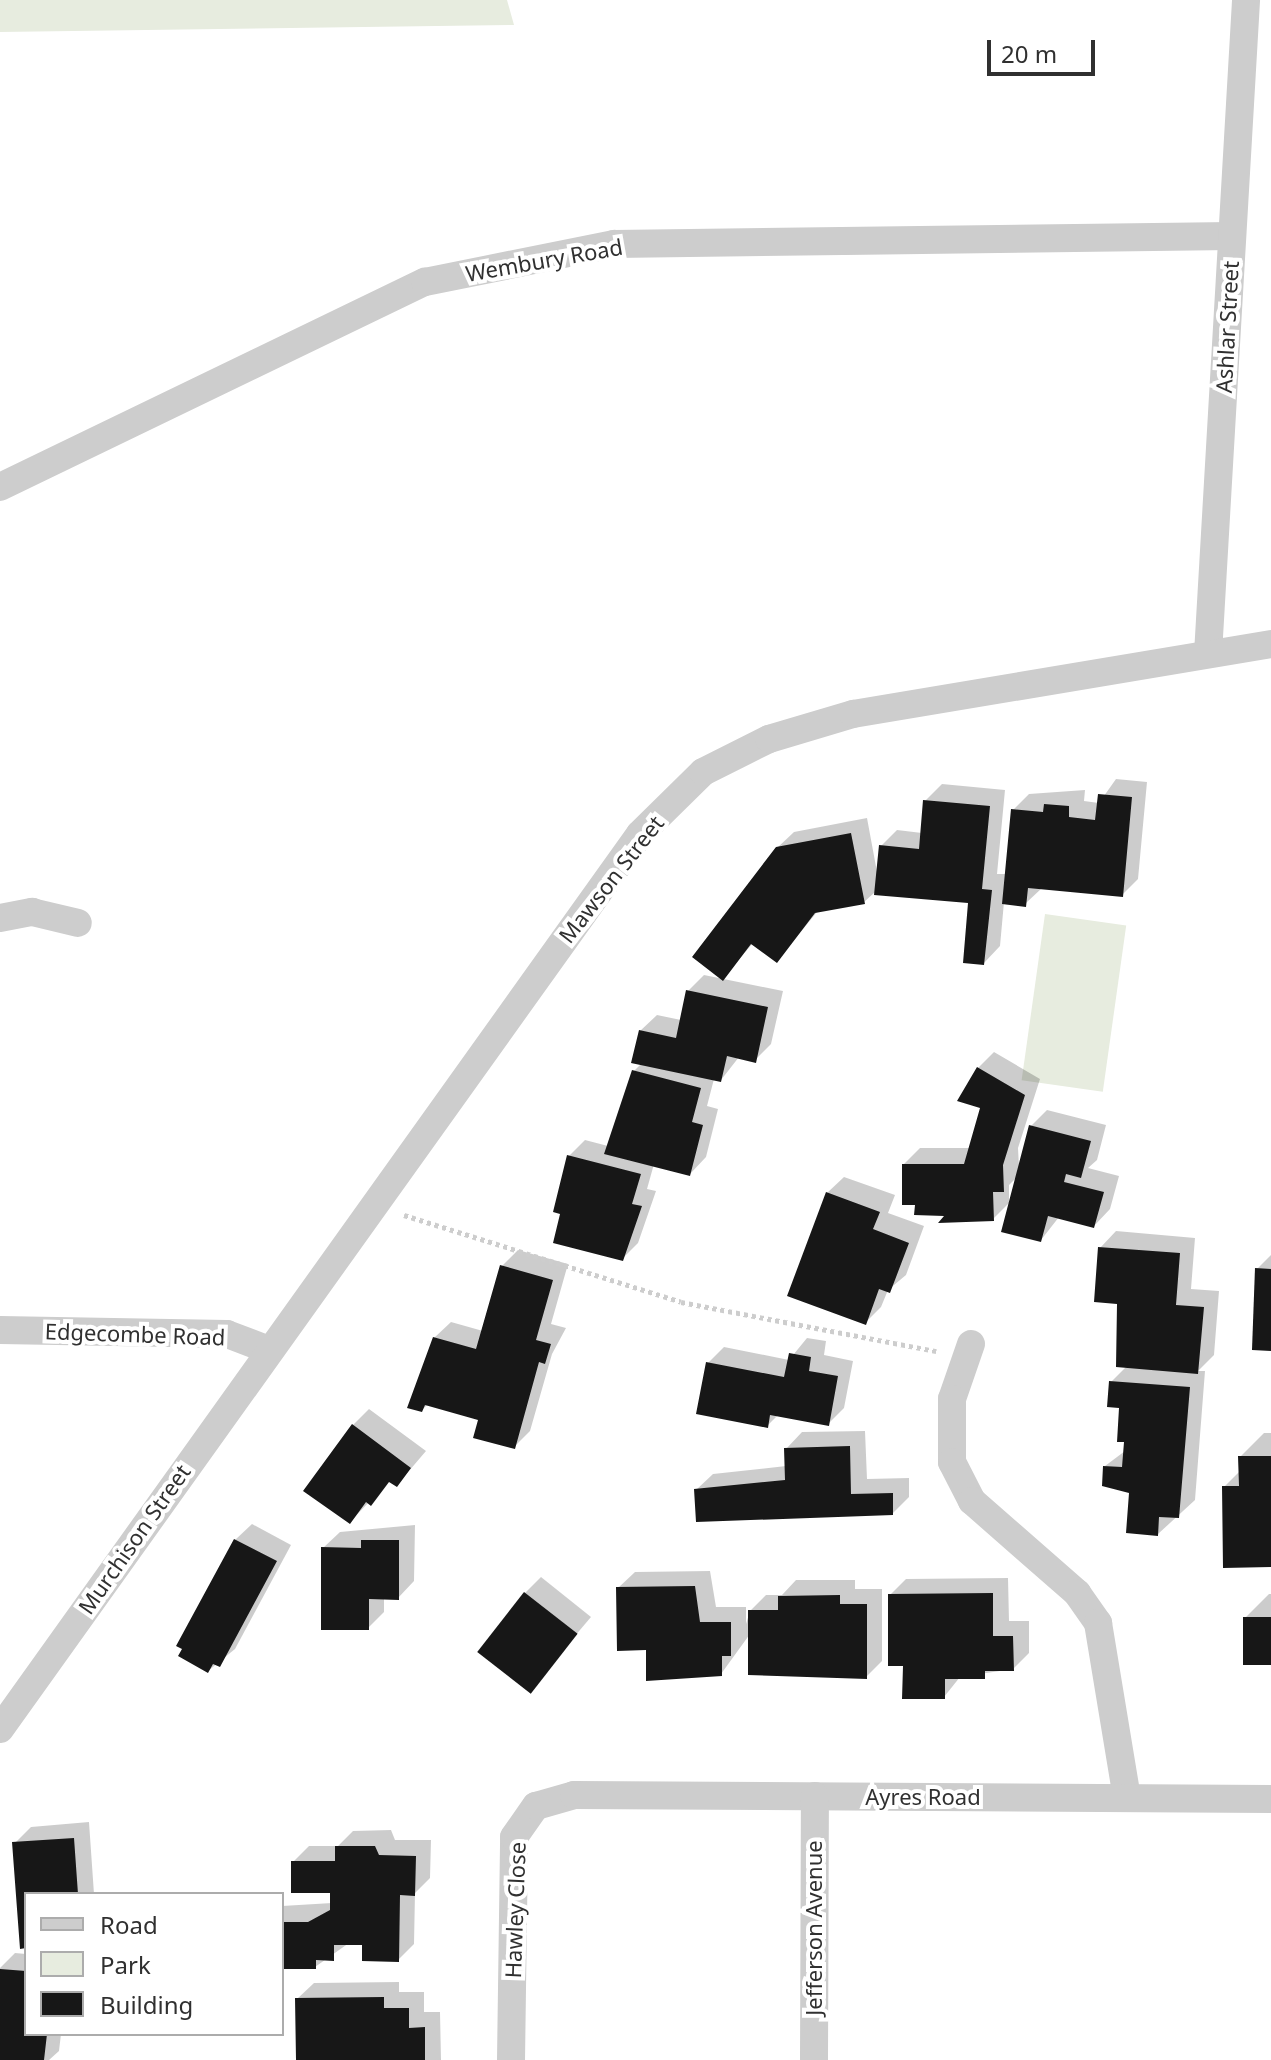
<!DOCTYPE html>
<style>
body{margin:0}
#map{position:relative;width:1271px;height:2060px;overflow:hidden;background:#fff;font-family:"Noto Sans",sans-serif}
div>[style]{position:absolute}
.green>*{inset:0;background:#e7ecdf;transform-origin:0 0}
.shadow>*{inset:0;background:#0003}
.building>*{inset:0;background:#171717;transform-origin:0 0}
.path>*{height:5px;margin-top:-2.5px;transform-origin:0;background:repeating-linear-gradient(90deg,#cdcdcd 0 4px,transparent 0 8px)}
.street>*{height:28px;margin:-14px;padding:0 14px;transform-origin:14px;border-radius:14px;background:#cdcdcd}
span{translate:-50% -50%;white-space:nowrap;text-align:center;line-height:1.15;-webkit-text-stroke:8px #fff;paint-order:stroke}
.street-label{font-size:22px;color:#303030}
.legend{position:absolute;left:24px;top:1892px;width:260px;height:144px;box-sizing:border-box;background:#fff;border:2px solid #acacac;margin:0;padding:10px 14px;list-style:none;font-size:24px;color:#303030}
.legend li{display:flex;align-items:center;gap:16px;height:40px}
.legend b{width:40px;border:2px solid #acacac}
.scale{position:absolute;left:987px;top:40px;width:108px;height:36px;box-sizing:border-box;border:4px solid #303030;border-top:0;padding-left:10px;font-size:24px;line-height:28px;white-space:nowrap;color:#303030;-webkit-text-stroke:6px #fff;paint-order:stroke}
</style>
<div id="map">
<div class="green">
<i style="clip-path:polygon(0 0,507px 0,514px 25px,0 32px)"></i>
<i style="left:1045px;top:914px;width:82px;height:168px;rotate:8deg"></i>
</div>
<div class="shadow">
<i style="clip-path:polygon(1116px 779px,1147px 782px,1138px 879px,1122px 895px,1042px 888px,1025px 904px,1004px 902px,1000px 946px,984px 963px,971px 901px,874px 893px,864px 902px,817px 912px,777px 961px,753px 943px,723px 978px,777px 848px,794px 832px,867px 818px,877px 872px,881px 846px,897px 830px,922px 833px,925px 801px,942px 784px,1005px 790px,997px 874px,1007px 874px,1013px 810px,1029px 794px,1085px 790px,1084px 801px,1099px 803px)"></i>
<i style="clip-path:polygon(704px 975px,783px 991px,771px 1044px,755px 1060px,739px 1057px,721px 1080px,714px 1079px,707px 1106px,718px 1109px,706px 1157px,690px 1174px,654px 1164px,647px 1189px,656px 1191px,638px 1243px,622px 1259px,563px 1213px,569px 1156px,585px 1140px,608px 1146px,634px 1071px,642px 1063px,640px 1031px,657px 1015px,681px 1020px,688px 991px)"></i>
<i style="clip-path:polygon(994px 1052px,1040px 1079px,1018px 1148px,1019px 1167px,1031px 1126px,1047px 1110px,1106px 1125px,1097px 1160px,1088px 1168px,1119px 1176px,1110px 1209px,1094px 1226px,1059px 1217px,1041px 1240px,1018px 1176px,1009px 1185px,1009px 1203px,993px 1219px,948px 1214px,917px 1203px,904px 1164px,920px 1148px,970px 1148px,983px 1107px,978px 1068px)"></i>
<i style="clip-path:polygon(844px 1177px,895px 1195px,888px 1213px,924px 1226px,906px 1275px,888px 1290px,881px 1307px,865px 1323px,827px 1193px)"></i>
<i style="clip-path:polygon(1116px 1231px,1195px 1238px,1191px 1289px,1219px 1291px,1214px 1355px,1198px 1371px,1205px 1371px,1195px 1500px,1158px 1534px,1131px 1492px,1105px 1466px,1125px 1451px,1121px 1406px,1111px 1382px,1127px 1366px,1119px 1302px,1100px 1248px)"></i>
<i style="clip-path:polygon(518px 1250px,568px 1264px,551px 1324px,566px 1328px,552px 1354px,530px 1431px,514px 1447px,481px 1418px,428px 1404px,422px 1410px,434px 1338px,451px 1322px,483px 1331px,502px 1266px)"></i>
<i style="clip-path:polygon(1271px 1255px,1271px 1349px,1257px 1269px)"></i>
<i style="clip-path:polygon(807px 1338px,826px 1341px,824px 1355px,853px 1361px,844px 1408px,828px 1424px,779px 1414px,767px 1426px,708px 1363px,724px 1347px,789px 1360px)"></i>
<i style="clip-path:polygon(369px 1409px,426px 1451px,397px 1485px,390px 1480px,350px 1522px,353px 1425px)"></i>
<i style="clip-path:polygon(865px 1431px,867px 1479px,909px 1478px,909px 1497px,893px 1513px,696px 1490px,713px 1474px,786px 1466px,786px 1449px,802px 1432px)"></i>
<i style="clip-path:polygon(1264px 1433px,1271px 1433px,1271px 1565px,1224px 1487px,1240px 1471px,1240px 1457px)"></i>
<i style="clip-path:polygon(252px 1524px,291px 1545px,235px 1649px,208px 1671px,235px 1540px)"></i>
<i style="clip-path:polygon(415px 1525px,414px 1581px,398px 1598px,384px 1597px,384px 1612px,368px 1628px,323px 1548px,340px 1532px)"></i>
<i style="clip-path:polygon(710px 1571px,716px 1607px,746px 1607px,746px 1624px,750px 1611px,766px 1595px,782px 1595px,796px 1580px,855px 1580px,855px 1589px,882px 1589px,882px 1661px,866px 1677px,750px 1634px,721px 1674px,648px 1648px,618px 1588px,635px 1572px)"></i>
<i style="clip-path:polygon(541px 1577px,591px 1617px,529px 1690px,525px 1593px)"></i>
<i style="clip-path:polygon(1008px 1578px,1009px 1621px,1029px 1621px,1029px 1653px,1013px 1669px,960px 1677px,944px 1697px,905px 1664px,890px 1595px,906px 1579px)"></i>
<i style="clip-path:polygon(1269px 1594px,1271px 1594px,1271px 1663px,1245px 1618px)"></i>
<i style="clip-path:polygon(89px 1822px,94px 1894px,26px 1894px,26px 1946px,15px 1843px,31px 1827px)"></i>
<i style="clip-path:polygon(391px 1830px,395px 1840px,431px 1840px,430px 1878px,415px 1893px,414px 1944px,398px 1960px,364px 1943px,349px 1943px,315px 1967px,282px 1967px,282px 1906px,332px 1903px,332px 1891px,293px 1862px,309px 1846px,338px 1846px,353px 1831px)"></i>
<i style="clip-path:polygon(15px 1953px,26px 1954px,26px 2034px,61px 2034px,59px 2051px,49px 2060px,0 2060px,0 1968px)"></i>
<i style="clip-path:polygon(399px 1982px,399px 1992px,424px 1992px,424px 2012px,440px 2012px,441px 2060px,363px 2060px,297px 1999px,314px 1983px)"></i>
</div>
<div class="building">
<i style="clip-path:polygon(1098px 794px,1132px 797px,1123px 897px,1028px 888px,1026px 907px,1002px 904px,1011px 809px,1043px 812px,1044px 804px,1069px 806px,1069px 817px,1095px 820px)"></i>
<i style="clip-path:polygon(923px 800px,990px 806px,982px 889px,992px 890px,984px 965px,963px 963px,968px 903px,874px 895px,879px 845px,919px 849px)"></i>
<i style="clip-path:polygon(851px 833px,865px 904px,815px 913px,777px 963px,751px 944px,723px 981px,692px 957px,776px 847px)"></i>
<i style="clip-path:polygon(686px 990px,768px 1007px,756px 1063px,727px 1056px,721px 1082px,631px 1063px,639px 1030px,676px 1038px)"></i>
<i style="clip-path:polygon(977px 1067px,1025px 1095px,1003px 1165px,1004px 1192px,993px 1192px,994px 1221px,938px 1223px,944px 1216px,914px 1215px,915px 1205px,902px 1205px,902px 1164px,964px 1164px,980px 1108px,957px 1101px)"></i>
<i style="clip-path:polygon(632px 1070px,701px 1088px,692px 1122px,703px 1125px,690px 1176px,604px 1154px)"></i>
<i style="clip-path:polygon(1029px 1125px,1091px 1141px,1081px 1178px,1066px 1174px,1064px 1182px,1104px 1192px,1094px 1228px,1048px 1216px,1041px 1242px,1001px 1232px)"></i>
<i style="clip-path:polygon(567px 1155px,641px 1174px,632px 1204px,642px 1206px,623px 1261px,553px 1243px,560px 1214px,553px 1212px)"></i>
<i style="clip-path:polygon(826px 1192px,880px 1212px,873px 1229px,909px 1243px,890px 1293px,879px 1289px,866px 1325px,787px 1296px)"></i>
<i style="clip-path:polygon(1098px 1247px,1180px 1253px,1176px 1305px,1204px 1307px,1198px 1374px,1116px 1367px,1117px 1304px,1094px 1302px)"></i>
<i style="clip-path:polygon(500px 1265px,553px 1280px,536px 1340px,551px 1344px,545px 1364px,539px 1362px,515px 1449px,473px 1438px,478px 1420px,425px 1405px,422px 1412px,407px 1408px,433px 1337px,476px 1349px)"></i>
<i style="clip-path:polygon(1255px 1268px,1271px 1269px,1271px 1351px,1252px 1350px)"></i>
<i style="clip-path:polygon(789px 1353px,811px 1357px,809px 1371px,838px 1376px,829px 1426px,770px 1415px,768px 1428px,696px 1414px,706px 1362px,784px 1377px)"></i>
<i style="clip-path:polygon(1109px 1381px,1190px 1387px,1179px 1518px,1159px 1517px,1158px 1536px,1126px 1533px,1129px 1493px,1102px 1486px,1103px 1466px,1122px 1467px,1124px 1442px,1117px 1442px,1119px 1408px,1107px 1407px)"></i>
<i style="clip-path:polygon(352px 1424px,411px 1468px,397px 1487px,389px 1482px,371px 1506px,366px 1502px,350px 1524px,303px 1491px)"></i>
<i style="clip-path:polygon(850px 1446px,851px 1494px,893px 1493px,893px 1515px,696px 1522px,694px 1489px,785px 1480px,784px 1448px)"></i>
<i style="clip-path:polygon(1238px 1456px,1271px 1456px,1271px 1567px,1223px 1568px,1222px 1486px,1239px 1486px)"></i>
<i style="clip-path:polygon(234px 1539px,277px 1561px,220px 1667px,213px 1664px,208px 1673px,178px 1656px,182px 1649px,176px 1646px)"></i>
<i style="clip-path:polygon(361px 1540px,399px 1540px,399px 1600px,369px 1599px,369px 1630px,321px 1630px,321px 1547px,361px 1548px)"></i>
<i style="clip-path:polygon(695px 1586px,700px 1622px,731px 1622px,731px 1656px,722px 1656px,722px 1676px,646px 1681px,646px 1650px,617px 1651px,616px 1587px)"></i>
<i style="left:524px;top:1592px;width:68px;height:76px;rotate:38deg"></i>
<i style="clip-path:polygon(993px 1593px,993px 1636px,1013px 1636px,1014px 1671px,985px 1671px,985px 1679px,945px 1679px,945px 1699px,902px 1699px,903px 1666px,888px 1666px,888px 1594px)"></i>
<i style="clip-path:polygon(840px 1595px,840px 1604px,867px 1604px,867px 1679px,748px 1675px,748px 1610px,778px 1610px,778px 1596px)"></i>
<i style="left:1243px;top:1617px;width:28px;height:48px"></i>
<i style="clip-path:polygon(74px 1838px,78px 1894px,26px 1894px,26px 1948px,20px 1949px,12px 1842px)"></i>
<i style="clip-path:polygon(335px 1846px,375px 1846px,379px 1855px,416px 1856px,415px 1896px,400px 1895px,399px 1962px,362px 1961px,362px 1945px,334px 1945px,334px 1961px,316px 1960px,316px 1969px,282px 1969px,282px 1922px,308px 1922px,330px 1910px,330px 1893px,291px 1893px,291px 1861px,335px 1861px)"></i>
<i style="clip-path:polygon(0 1969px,26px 1971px,26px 2034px,47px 2034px,44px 2060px,0 2060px)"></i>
<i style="clip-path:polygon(384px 1997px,384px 2008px,409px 2008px,409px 2028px,425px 2027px,425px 2060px,296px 2060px,295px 1998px)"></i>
</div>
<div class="path">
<i style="left:404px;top:1215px;width:290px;rotate:17.4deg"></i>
<i style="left:681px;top:1302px;width:260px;rotate:10.9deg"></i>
</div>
<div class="street">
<i style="left:0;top:487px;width:472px;rotate:-25.8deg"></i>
<i style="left:425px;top:282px;width:193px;rotate:-11.4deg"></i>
<i style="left:614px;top:244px;width:618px;rotate:-0.74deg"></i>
<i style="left:1208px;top:654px;width:655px;rotate:-86.67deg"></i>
<i style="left:0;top:918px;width:33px;rotate:-11deg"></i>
<i style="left:32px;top:912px;width:47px;rotate:13.4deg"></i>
<i style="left:0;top:1330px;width:227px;rotate:1deg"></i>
<i style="left:227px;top:1334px;width:45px;rotate:20.9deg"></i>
<i style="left:971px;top:1344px;width:58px;rotate:109.1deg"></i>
<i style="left:952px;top:1399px;width:63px;rotate:90deg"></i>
<i style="left:952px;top:1462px;width:44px;rotate:62.9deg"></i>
<i style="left:972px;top:1501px;width:140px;rotate:41.2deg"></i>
<i style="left:1077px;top:1593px;width:37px;rotate:55deg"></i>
<i style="left:1098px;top:1623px;width:177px;rotate:80.6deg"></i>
<i style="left:0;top:1729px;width:1100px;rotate:-54.43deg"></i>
<i style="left:640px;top:834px;width:88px;rotate:-44.5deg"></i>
<i style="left:703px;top:772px;width:74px;rotate:-26.6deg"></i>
<i style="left:769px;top:739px;width:88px;rotate:-16.6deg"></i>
<i style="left:853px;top:714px;width:424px;rotate:-9.5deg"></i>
<i style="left:511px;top:2060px;width:223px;rotate:-89.2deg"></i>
<i style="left:514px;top:1837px;width:38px;rotate:-55deg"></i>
<i style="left:536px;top:1806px;width:40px;rotate:-16deg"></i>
<i style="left:574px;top:1795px;width:697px;rotate:0.33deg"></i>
<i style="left:814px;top:2060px;width:264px;rotate:-89.8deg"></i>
</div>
<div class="street-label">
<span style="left:544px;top:260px;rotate:-10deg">Wembury Road</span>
<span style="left:1227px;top:327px;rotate:-87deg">Ashlar Street</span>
<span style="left:611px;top:879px;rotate:-52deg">Mawson Street</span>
<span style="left:135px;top:1334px;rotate:2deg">Edgecombe Road</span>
<span style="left:134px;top:1539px;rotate:-55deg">Murchison Street</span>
<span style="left:923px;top:1797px">Ayres Road</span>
<span style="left:515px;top:1910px;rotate:-88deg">Hawley Close</span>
<span style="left:814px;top:1928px;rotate:-90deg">Jefferson Avenue</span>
</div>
<ul class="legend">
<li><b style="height:10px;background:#cdcdcd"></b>Road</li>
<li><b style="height:22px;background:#e7ecdf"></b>Park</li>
<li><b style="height:22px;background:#171717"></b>Building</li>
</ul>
<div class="scale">20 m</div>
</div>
